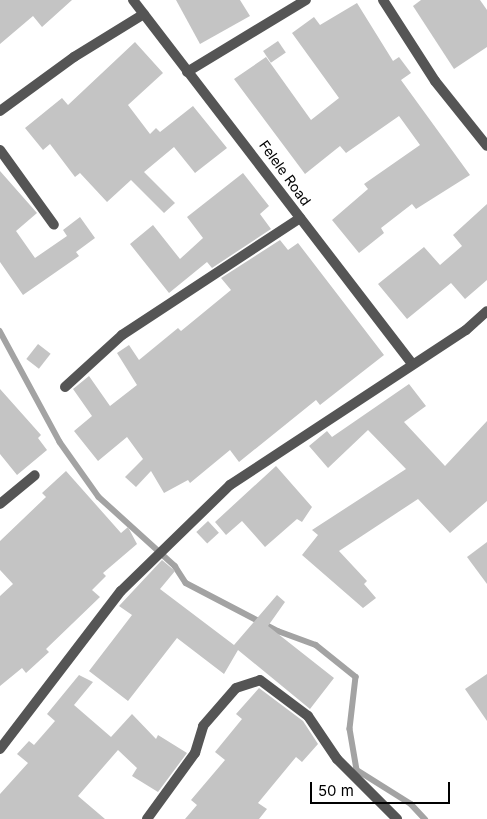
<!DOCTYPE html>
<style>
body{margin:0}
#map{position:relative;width:487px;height:819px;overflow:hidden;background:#fff;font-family:Inter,sans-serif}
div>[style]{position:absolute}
.stream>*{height:5.5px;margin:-2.75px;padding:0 2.75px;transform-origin:2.75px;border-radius:2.75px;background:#a3a3a3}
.building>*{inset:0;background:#c4c4c4;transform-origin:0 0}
.minor>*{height:10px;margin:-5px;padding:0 5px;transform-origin:5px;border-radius:5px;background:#555}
span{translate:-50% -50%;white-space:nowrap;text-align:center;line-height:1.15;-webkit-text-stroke:5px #fff;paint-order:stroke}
.street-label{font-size:14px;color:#000}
.scale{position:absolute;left:310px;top:782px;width:140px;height:22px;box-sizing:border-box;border:2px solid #000;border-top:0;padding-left:6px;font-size:15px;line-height:18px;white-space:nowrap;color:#000;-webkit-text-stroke:4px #fff;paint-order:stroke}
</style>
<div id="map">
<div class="stream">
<i style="left:0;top:331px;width:126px;rotate:61.6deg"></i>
<i style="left:60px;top:442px;width:67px;rotate:54.7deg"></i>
<i style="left:99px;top:497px;width:103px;rotate:42.2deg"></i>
<i style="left:175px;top:566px;width:20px;rotate:57deg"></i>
<i style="left:186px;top:583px;width:104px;rotate:27.6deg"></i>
<i style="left:278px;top:631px;width:40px;rotate:20.2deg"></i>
<i style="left:316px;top:645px;width:51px;rotate:38.7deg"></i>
<i style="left:356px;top:677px;width:52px;rotate:96.6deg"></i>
<i style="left:350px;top:729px;width:42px;rotate:80.3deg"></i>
<i style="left:357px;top:770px;width:64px;rotate:32.2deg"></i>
<i style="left:411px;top:804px;width:21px;rotate:47deg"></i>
</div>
<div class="building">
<i style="clip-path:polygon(0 0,72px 0,42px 27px,33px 16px,0 44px)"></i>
<i style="clip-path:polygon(176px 0,240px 0,250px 16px,200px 44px)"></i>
<i style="clip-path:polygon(421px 0,480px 0,487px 10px,487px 47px,454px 69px,413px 6px)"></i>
<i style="clip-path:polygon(357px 3px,393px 61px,399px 57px,411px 73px,401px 80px,470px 175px,416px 209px,412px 204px,381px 228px,384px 233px,359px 253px,332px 220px,368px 189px,364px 184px,420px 145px,399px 116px,346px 153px,340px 146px,305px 174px,234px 79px,266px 57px,311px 120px,339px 98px,292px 33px,314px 17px,320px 25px)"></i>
<i style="left:278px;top:41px;width:14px;height:18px;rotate:56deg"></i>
<i style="clip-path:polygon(135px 42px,163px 73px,128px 105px,150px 134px,156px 128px,160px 132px,193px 106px,227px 148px,195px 173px,174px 147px,144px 172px,175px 203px,164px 213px,131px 180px,107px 202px,80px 173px,75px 177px,50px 144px,43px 150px,25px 128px,62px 98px,68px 105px)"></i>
<i style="clip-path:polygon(0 171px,37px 213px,16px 231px,35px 258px,67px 236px,63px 230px,80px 217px,95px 238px,76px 252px,79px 256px,23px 295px,0 262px)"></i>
<i style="clip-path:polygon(243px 173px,269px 206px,260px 214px,271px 229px,212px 268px,207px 262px,169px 293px,130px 244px,153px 225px,180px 259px,203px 238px,187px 217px)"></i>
<i style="clip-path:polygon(487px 204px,487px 280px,465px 299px,451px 283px,407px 319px,378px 284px,424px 247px,440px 265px,462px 246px,453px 235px)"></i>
<i style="clip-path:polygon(280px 240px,288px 250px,298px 243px,384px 355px,320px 405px,316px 400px,239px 462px,230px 450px,190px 483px,188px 480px,164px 493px,151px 471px,136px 487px,125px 477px,143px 459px,127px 437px,98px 461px,74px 431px,92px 416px,73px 389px,89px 376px,110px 406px,137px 385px,117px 353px,129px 345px,139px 360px,178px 328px,181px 331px,231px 290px,221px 278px)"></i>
<i style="left:38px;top:344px;width:16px;height:19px;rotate:38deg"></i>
<i style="clip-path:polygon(409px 384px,426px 406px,404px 422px,445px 466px,487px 421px,487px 501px,450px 533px,418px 499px,339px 551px,367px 581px,364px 584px,376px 598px,363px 608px,302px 555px,318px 535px,312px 530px,406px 469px,368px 430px,328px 468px,309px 446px,327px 431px,332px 437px)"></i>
<i style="clip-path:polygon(0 389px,41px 435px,38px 438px,47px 450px,17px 475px,0 454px)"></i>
<i style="clip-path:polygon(276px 466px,312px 507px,302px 522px,297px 519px,265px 547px,242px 521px,226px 535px,215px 522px)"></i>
<i style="clip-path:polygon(66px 471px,121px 533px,128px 527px,137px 544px,103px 573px,106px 576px,92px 590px,100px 597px,46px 649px,49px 652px,26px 673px,22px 668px,0 686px,0 596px,13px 584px,0 570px,0 541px,46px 497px,42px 493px)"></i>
<i style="left:208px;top:521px;width:16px;height:16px;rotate:47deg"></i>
<i style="clip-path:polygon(487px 542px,487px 584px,467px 557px)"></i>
<i style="clip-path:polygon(162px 560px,175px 571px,160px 589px,234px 645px,277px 595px,285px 602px,268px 626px,334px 678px,310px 709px,238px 650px,224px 674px,177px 638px,128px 701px,89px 671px,132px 615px,119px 606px)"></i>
<i style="clip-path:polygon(487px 674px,487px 721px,465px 689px)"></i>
<i style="clip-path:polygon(79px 675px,93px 682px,74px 705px,111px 737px,132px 714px,156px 739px,158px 735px,187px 753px,158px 792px,132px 776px,137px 768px,118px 750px,78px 796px,105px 819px,0 819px,0 794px,28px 763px,17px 754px,29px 741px,34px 745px,55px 721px,47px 714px)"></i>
<i style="clip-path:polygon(259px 688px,303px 721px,318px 744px,302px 762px,296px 757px,258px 803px,267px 809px,259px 819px,185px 819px,197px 805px,191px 800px,225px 760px,215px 752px,242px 719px,236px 714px)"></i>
</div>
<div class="minor">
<i style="left:133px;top:0;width:459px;rotate:52.5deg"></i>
<i style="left:383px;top:0;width:96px;rotate:57.3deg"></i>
<i style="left:435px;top:81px;width:83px;rotate:51.3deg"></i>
<i style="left:187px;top:72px;width:139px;rotate:-31.2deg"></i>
<i style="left:0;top:111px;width:92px;rotate:-36.1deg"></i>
<i style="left:74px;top:57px;width:82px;rotate:-31.6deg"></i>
<i style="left:0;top:150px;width:92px;rotate:54.2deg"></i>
<i style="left:65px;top:387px;width:77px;rotate:-42.4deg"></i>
<i style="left:122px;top:335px;width:213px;rotate:-33.3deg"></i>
<i style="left:0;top:504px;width:45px;rotate:-39.6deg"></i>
<i style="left:0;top:749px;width:199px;rotate:-52.6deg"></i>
<i style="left:121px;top:591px;width:152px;rotate:-44.2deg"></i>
<i style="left:230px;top:485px;width:282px;rotate:-33.3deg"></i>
<i style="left:466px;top:330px;width:28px;rotate:-42deg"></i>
<i style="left:147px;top:819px;width:82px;rotate:-54deg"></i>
<i style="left:195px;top:753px;width:28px;rotate:-73deg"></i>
<i style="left:203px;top:726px;width:50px;rotate:-49deg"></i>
<i style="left:236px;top:688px;width:25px;rotate:-18deg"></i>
<i style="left:260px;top:680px;width:60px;rotate:36.9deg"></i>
<i style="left:308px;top:716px;width:52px;rotate:56deg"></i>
<i style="left:337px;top:759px;width:85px;rotate:45deg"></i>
</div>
<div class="street-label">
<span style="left:285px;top:173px;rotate:54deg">Felele Road</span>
</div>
<div class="scale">50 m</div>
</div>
